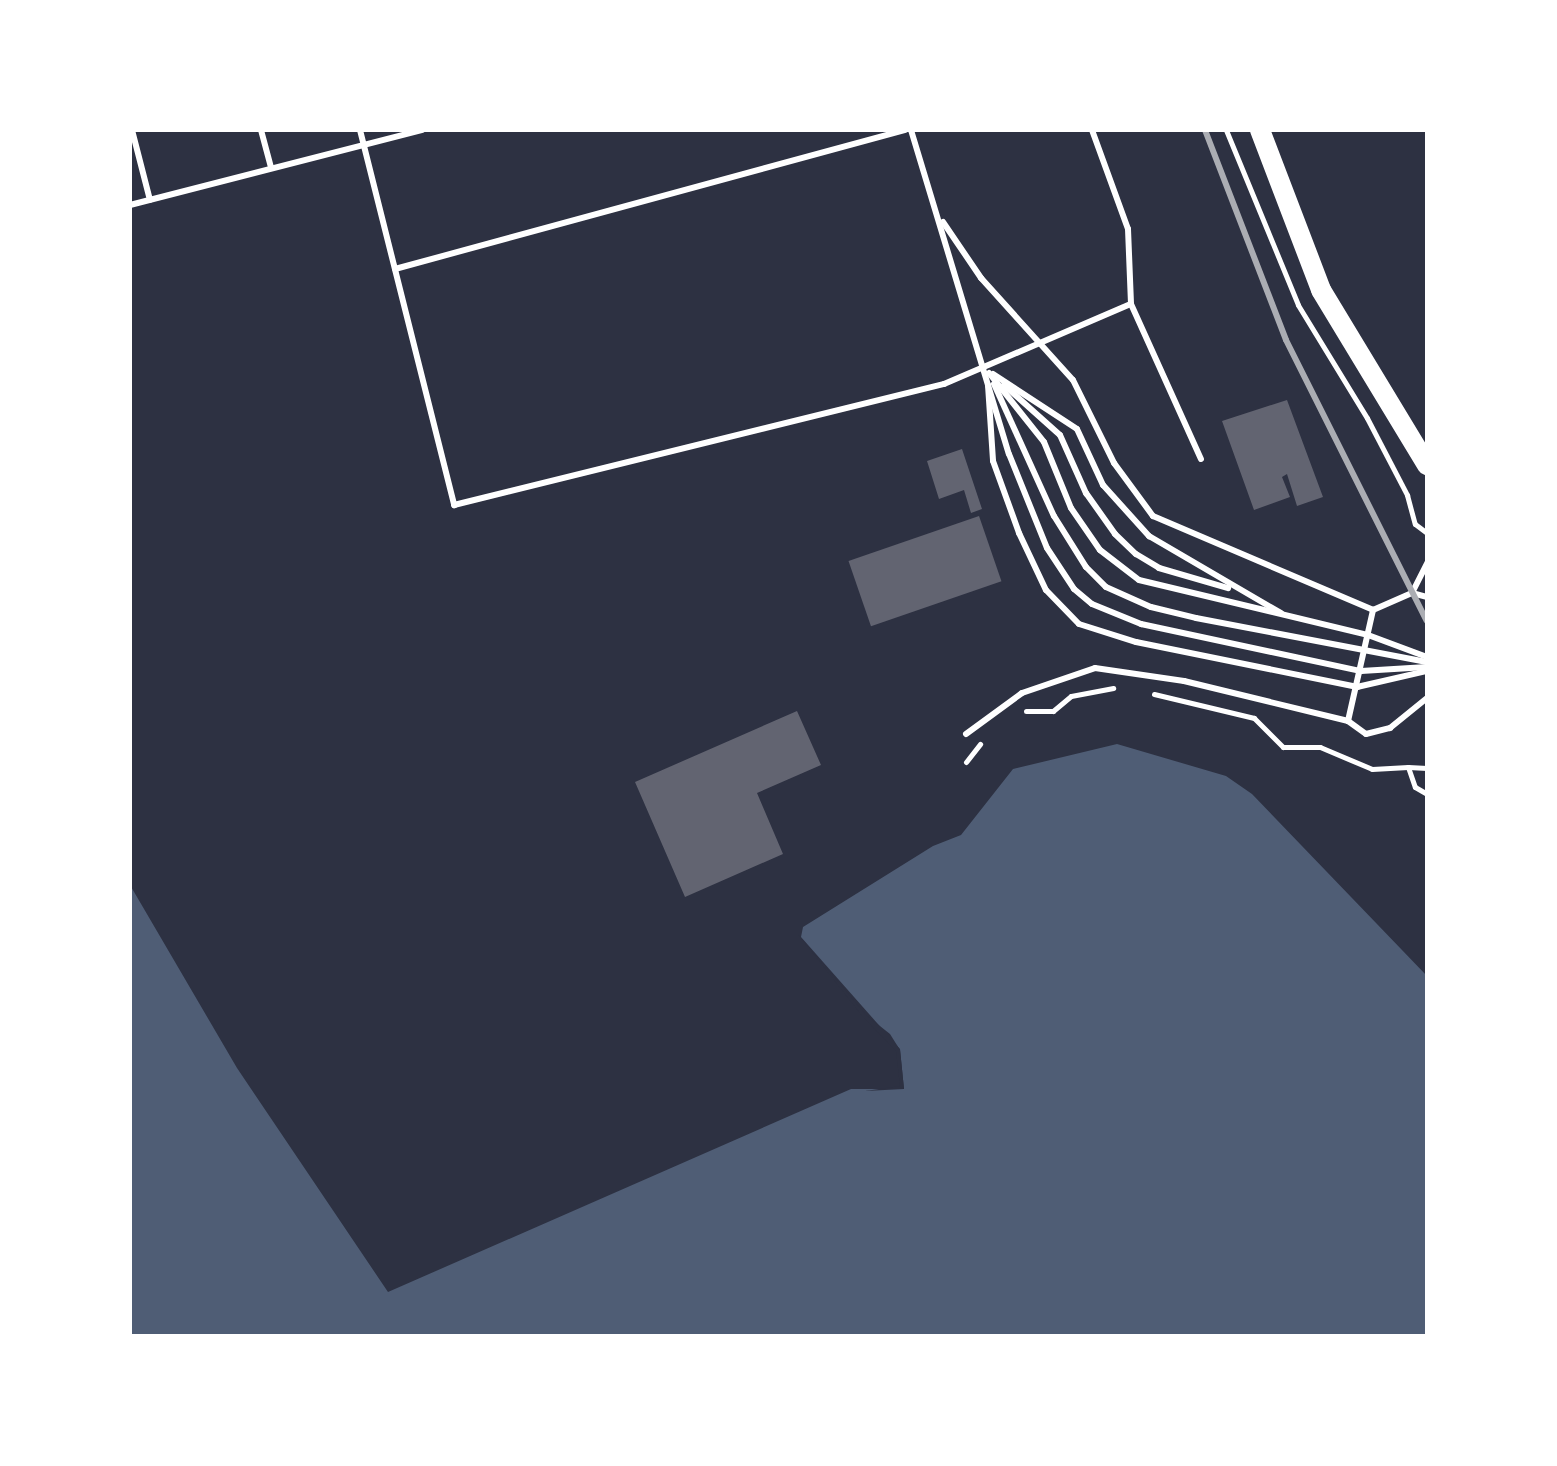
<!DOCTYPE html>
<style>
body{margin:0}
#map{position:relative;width:1557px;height:1466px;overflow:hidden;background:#2d3142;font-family:Karla,sans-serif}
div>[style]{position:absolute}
.water>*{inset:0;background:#4f5d75}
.pier>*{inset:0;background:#2d3142}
.building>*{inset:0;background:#626471;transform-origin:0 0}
.path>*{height:5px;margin:-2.5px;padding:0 2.5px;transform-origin:2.5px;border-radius:2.5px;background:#fff}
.service>*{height:6px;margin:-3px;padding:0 3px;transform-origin:3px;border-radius:3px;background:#fff}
.trunk>*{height:20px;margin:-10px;padding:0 10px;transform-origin:10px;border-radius:10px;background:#fff}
.rail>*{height:6px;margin:-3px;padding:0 3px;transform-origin:3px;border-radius:3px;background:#abadb3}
span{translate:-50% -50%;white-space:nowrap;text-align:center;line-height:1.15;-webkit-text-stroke:7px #fff;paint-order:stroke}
.frame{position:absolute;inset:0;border:132px solid #fff;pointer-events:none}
</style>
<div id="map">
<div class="water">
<i style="clip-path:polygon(1117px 744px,1226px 776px,1252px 794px,1427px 976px,1427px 1336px,130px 1336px,130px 885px,237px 1068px,388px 1292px,851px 1089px,904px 1089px,900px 1049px,801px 937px,803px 927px,933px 846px,961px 835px,1013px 769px)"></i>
</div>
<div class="pier">
<i style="clip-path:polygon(797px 933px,866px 1015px,890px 1034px,900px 1050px,904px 1089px,865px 1091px,900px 1086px,896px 1051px,863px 1017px)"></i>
</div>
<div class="building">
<i style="clip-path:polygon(1287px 400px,1323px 497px,1297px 506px,1287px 474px,1282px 477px,1290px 497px,1254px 510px,1222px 421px)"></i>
<i style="clip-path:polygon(962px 449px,982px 509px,971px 513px,964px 490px,939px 499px,927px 461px)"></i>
<i style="left:979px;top:516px;width:69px;height:138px;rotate:71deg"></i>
<i style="clip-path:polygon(797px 711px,821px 765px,757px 793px,783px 854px,685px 897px,635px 782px)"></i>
</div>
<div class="path">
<i style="left:1226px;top:130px;width:189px;rotate:67.6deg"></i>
<i style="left:1298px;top:305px;width:132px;rotate:58.6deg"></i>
<i style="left:1367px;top:418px;width:87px;rotate:62.5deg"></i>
<i style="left:1407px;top:495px;width:30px;rotate:75deg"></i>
<i style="left:1415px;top:524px;width:15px;rotate:37deg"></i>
<i style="left:1154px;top:694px;width:103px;rotate:13.5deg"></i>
<i style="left:1254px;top:718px;width:41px;rotate:45deg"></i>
<i style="left:1283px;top:747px;width:37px"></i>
<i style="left:1320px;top:747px;width:56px;rotate:22.9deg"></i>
<i style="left:1372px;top:769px;width:36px;rotate:-3deg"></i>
<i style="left:1026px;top:711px;width:27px"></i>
<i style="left:1053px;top:711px;width:23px;rotate:-40deg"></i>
<i style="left:1071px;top:696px;width:43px;rotate:-10.8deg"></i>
<i style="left:966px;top:762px;width:23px;rotate:-52deg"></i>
<i style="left:1427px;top:768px;width:19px;rotate:-177deg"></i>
<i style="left:1408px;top:767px;width:21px;rotate:71deg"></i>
<i style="left:1415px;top:787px;width:14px;rotate:30deg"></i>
</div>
<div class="service">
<i style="left:132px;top:130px;width:72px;rotate:75.6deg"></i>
<i style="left:261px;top:130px;width:39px;rotate:75deg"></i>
<i style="left:360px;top:130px;width:387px;rotate:75.9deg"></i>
<i style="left:454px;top:505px;width:505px;rotate:-13.87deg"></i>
<i style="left:944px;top:384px;width:203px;rotate:-23.2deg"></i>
<i style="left:911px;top:130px;width:338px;rotate:73.2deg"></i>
<i style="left:1009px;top:454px;width:101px;rotate:68deg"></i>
<i style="left:1047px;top:548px;width:49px;rotate:56.6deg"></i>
<i style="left:1074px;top:589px;width:23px;rotate:40deg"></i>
<i style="left:1092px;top:604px;width:53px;rotate:22.2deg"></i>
<i style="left:1141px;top:624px;width:225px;rotate:12.1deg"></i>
<i style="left:1361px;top:671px;width:66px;rotate:-3.5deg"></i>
<i style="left:1092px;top:130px;width:105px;rotate:70deg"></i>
<i style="left:1128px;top:229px;width:75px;rotate:87.7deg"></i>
<i style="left:1131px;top:304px;width:170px;rotate:65.7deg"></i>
<i style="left:130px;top:205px;width:302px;rotate:-14.4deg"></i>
<i style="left:943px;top:222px;width:68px;rotate:55.8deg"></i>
<i style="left:981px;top:278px;width:137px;rotate:48deg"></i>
<i style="left:1073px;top:380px;width:93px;rotate:63.7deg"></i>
<i style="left:1114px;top:463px;width:66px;rotate:53.7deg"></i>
<i style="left:1153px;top:516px;width:239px;rotate:23.1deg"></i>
<i style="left:395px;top:269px;width:529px;rotate:-15.25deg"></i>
<i style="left:989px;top:373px;width:88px;rotate:51.4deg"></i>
<i style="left:1044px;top:442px;width:71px;rotate:67.8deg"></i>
<i style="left:1071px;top:508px;width:51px;rotate:55.4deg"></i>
<i style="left:1100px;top:550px;width:49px;rotate:37.6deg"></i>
<i style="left:1139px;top:580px;width:236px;rotate:13.5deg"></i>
<i style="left:1368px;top:635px;width:63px;rotate:20.4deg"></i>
<i style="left:993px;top:374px;width:100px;rotate:33.2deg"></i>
<i style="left:1077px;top:429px;width:62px;rotate:65.1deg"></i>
<i style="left:1103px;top:485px;width:69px;rotate:48deg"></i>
<i style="left:1149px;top:536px;width:153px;rotate:30.3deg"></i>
<i style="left:994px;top:384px;width:145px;rotate:65.6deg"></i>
<i style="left:1054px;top:516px;width:60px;rotate:57.9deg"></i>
<i style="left:1086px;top:567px;width:28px;rotate:45deg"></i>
<i style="left:1106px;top:587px;width:49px;rotate:24deg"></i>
<i style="left:1151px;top:607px;width:46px;rotate:13.7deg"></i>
<i style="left:1196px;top:618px;width:235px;rotate:10.8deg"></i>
<i style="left:988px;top:385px;width:76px;rotate:86.2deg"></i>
<i style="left:993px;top:461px;width:77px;rotate:70.1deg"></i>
<i style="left:1019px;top:533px;width:63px;rotate:64.7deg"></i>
<i style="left:1046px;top:590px;width:47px;rotate:45.9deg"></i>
<i style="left:1079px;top:624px;width:60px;rotate:17.5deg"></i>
<i style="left:1136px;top:642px;width:226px;rotate:11.5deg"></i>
<i style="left:1357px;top:687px;width:72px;rotate:-12.9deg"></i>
<i style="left:1004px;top:385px;width:75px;rotate:41.8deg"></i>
<i style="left:1060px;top:435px;width:64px;rotate:65.9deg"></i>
<i style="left:1086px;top:493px;width:50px;rotate:54.7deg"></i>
<i style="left:1115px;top:534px;width:29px;rotate:44deg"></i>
<i style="left:1136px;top:554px;width:27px;rotate:31deg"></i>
<i style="left:1159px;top:568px;width:72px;rotate:16.2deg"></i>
<i style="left:1412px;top:593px;width:16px;rotate:15deg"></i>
<i style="left:1348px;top:721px;width:114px;rotate:-77.3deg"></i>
<i style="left:1373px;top:610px;width:43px;rotate:-23.6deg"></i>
<i style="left:1412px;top:593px;width:34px;rotate:-63deg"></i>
<i style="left:966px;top:734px;width:69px;rotate:-36.2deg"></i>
<i style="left:1022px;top:693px;width:77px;rotate:-18.9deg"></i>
<i style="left:1095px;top:668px;width:90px;rotate:8.3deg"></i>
<i style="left:1184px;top:681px;width:169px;rotate:13.7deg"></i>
<i style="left:1348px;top:721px;width:22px;rotate:36deg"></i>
<i style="left:1366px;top:734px;width:25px;rotate:-14deg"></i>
<i style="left:1390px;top:728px;width:48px;rotate:-39deg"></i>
</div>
<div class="trunk">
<i style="left:1260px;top:130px;width:171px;rotate:69.1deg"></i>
<i style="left:1321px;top:290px;width:205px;rotate:58.8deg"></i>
</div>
<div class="rail">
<i style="left:1205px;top:130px;width:225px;rotate:68.9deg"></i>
<i style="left:1286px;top:340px;width:314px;rotate:63.4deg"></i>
</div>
<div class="frame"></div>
</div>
